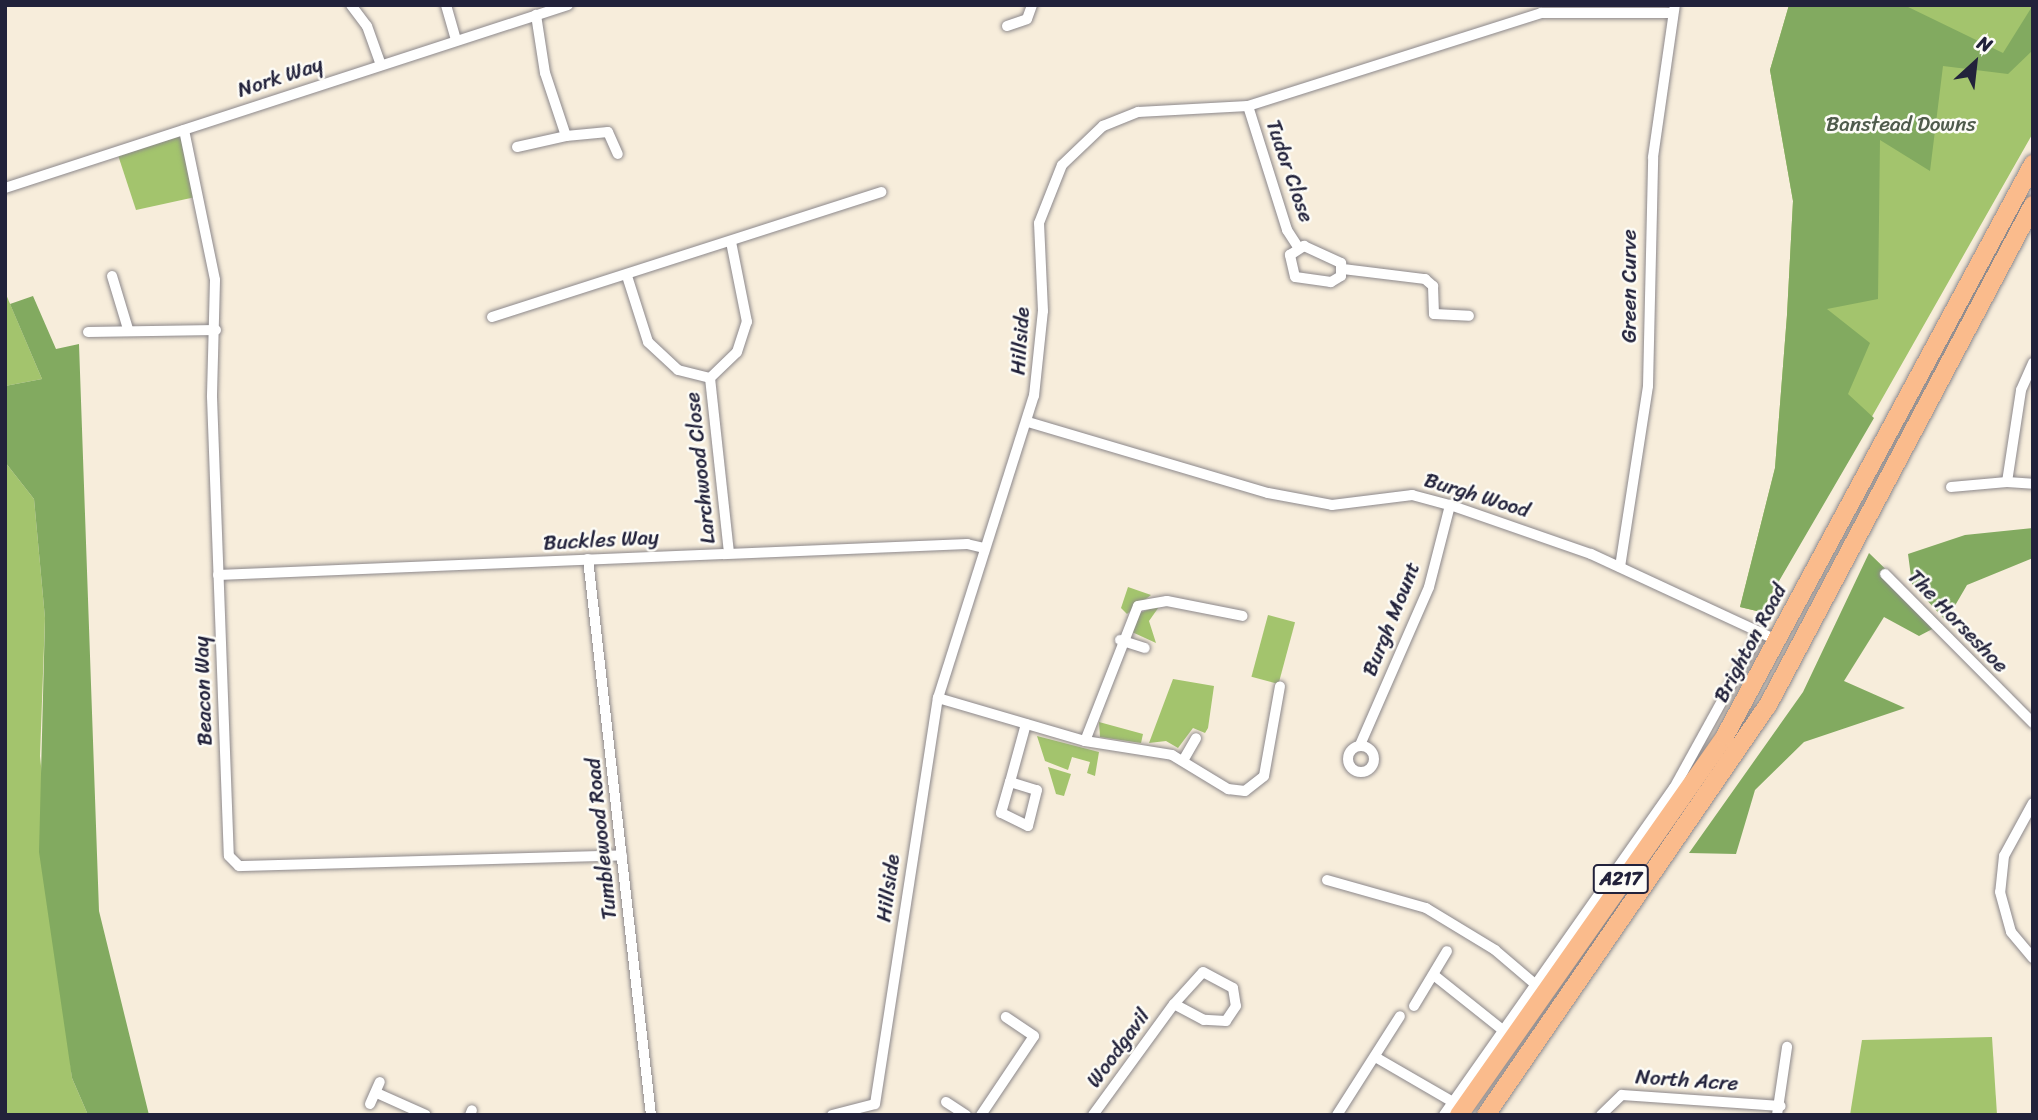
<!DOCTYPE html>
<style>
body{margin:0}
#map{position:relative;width:2038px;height:1120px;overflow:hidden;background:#f7eddb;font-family:Sriracha,sans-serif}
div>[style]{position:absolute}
.green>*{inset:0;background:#a3c46d;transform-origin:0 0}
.forest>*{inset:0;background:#82aa60}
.roads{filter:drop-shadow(0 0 2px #8c888b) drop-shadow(0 0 2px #8c888b)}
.minor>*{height:10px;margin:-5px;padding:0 5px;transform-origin:5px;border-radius:5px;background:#fff}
.minor>.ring{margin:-5px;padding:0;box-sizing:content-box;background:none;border:10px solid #fff;border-radius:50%}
.trunk>*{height:18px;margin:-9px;padding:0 9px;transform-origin:9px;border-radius:9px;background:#fabb8c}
span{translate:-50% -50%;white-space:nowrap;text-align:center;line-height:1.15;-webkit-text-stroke:5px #fdfcf7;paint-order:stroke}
.shield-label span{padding:2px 5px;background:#fdfcf7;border:2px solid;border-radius:5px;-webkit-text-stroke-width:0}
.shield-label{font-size:19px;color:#22223b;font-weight:700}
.street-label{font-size:21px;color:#22223b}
.park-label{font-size:21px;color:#4f5b4c}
.frame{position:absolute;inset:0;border:7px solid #22223b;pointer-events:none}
.north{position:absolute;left:1940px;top:28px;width:70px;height:70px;-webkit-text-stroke:5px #fdfcf7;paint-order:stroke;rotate:27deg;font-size:19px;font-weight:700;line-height:28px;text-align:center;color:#22223b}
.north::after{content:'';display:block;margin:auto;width:24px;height:32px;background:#22223b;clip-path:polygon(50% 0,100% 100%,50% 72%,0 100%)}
</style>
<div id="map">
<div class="green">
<i style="clip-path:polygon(1789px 5px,2033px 5px,2033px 133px,1761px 612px,1740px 607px,1775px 468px,1787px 315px,1793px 201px,1770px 70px)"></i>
<i style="clip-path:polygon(184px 130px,200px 196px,136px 210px,117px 152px)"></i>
<i style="clip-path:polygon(5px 292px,42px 379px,5px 386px)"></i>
<i style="clip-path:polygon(5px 462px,34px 499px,45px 618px,40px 756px,72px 1078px,88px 1115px,5px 1115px)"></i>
<i style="clip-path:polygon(1128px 587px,1151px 595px,1127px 614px,1121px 608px)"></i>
<i style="clip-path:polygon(1161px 604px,1149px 621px,1156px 643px,1132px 632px,1140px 613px)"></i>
<i style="left:1268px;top:615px;width:28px;height:64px;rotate:15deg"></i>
<i style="clip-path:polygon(1173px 679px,1214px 686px,1208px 728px,1205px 733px,1193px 728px,1178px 748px,1166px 741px,1149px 743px)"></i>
<i style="clip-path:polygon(1099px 722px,1143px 734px,1141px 743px,1100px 737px)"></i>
<i style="clip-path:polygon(1037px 736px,1099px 752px,1095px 776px,1087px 773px,1090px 762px,1072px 757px,1068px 770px,1045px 761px)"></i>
<i style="clip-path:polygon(1048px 767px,1071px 774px,1064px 796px,1056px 794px)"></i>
<i style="clip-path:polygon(1992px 1037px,1997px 1115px,1850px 1115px,1862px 1040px)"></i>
</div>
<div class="forest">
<i style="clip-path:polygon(1789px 5px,1904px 5px,2003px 53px,2033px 5px,2033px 50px,2008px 74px,1943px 66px,1930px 171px,1880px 140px,1878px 299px,1827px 309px,1870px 343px,1848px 394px,1874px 418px,1761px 612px,1740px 607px,1775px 468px,1787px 315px,1793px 201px,1770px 70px)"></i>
<i style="clip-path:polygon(33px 296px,56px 349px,79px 344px,99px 911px,149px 1115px,88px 1115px,72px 1078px,39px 852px,45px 618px,34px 499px,5px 462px,5px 386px,42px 379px,10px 304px)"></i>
<i style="clip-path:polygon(2033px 528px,2033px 558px,1967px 585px,1946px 621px,1912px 584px,1908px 554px,1965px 535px)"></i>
<i style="clip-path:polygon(1869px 553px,1942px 624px,1919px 636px,1884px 617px,1844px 681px,1905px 708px,1804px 742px,1755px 790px,1736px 854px,1689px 853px,1803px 692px)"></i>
</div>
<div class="roads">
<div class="minor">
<i style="left:351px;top:5px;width:26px;rotate:53deg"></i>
<i style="left:367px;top:26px;width:41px;rotate:70.3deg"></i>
<i style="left:446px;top:5px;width:36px;rotate:74deg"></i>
<i style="left:1007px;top:26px;width:21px;rotate:-19deg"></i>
<i style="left:1027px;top:19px;width:15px;rotate:-70deg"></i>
<i style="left:1248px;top:106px;width:130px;rotate:72.5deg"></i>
<i style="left:1287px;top:230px;width:20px;rotate:57deg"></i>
<i style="left:184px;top:130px;width:153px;rotate:78.3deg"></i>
<i style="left:215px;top:280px;width:117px;rotate:91.5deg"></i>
<i style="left:212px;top:397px;width:459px;rotate:87.9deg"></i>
<i style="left:229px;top:856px;width:14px;rotate:45deg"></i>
<i style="left:239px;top:866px;width:383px;rotate:-1.6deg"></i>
<i style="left:566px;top:136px;width:42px;rotate:-5.4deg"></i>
<i style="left:608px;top:132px;width:24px;rotate:66deg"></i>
<i style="left:517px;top:147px;width:50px;rotate:-12.7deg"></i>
<i style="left:566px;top:136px;width:66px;rotate:-108.4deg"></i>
<i style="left:545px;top:73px;width:59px;rotate:-98.8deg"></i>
<i style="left:5px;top:188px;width:592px;rotate:-18.01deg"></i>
<i style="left:1304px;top:246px;width:41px;rotate:24.7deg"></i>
<i style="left:1341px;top:263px;width:13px;rotate:90deg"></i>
<i style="left:1341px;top:276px;width:12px;rotate:149deg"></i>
<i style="left:1331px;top:282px;width:36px;rotate:-172deg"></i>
<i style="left:1295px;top:277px;width:23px;rotate:-103deg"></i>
<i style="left:1290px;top:255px;width:17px;rotate:-33deg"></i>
<i style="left:1343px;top:269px;width:83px;rotate:7deg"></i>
<i style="left:1425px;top:279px;width:11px;rotate:41deg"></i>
<i style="left:1433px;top:286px;width:28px;rotate:88deg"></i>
<i style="left:1434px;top:314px;width:35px;rotate:3deg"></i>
<i style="left:112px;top:276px;width:55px;rotate:73.2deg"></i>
<i style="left:627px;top:276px;width:69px;rotate:72.3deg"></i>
<i style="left:648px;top:342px;width:41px;rotate:43deg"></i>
<i style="left:678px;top:370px;width:33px;rotate:14deg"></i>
<i style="left:710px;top:378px;width:37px;rotate:-44deg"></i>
<i style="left:737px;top:352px;width:32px;rotate:-72deg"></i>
<i style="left:747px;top:322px;width:82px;rotate:-101.3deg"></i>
<i style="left:492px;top:317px;width:409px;rotate:-17.8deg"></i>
<i style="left:88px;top:332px;width:128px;rotate:-0.9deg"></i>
<i style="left:710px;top:378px;width:176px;rotate:83.8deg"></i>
<i style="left:1028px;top:422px;width:250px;rotate:16.5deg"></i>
<i style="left:1268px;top:493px;width:65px;rotate:10.6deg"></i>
<i style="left:1332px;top:505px;width:81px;rotate:-7.1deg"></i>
<i style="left:1412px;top:495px;width:39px;rotate:15deg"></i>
<i style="left:1450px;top:505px;width:149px;rotate:19.2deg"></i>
<i style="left:1591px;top:554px;width:206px;rotate:24.9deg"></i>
<i style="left:2007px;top:482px;width:26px;rotate:4deg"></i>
<i style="left:1951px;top:487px;width:56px;rotate:-5.1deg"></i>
<i style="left:2007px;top:482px;width:93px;rotate:-81.3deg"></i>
<i style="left:2021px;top:390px;width:30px;rotate:-66deg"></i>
<i style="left:588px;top:559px;width:560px;rotate:83.54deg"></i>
<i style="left:1620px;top:567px;width:183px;rotate:-81.2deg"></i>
<i style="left:1648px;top:386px;width:229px;rotate:-88.7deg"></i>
<i style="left:1653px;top:157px;width:154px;rotate:-81.8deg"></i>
<i style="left:1885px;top:574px;width:210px;rotate:45.2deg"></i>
<i style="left:218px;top:575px;width:750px;rotate:-2.37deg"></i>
<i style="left:967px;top:544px;width:18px;rotate:13deg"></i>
<i style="left:1120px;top:640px;width:26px;rotate:18deg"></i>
<i style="left:938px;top:698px;width:153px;rotate:16.3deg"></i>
<i style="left:1085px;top:741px;width:88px;rotate:9.1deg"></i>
<i style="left:1172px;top:755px;width:66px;rotate:31.3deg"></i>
<i style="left:1228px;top:789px;width:17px;rotate:7deg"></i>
<i style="left:1245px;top:791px;width:24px;rotate:-38deg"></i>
<i style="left:1264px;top:776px;width:91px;rotate:-79.9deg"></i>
<i style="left:1085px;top:741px;width:145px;rotate:-68.6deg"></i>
<i style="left:1138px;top:606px;width:29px;rotate:-10deg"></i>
<i style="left:1167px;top:601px;width:77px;rotate:11.2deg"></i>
<i style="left:1360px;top:745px;width:172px;rotate:-66.4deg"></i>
<i style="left:1429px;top:587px;width:85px;rotate:-75.6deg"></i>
<i class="ring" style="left:1348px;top:746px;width:16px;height:16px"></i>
<i style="left:1184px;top:759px;width:24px;rotate:-60deg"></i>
<i style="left:1010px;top:782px;width:28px;rotate:17deg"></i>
<i style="left:1037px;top:790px;width:37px;rotate:104deg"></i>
<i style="left:1028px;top:826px;width:30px;rotate:-154deg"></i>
<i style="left:1001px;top:813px;width:32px;rotate:-74deg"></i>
<i style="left:1010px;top:782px;width:60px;rotate:-74.6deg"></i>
<i style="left:2033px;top:803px;width:60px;rotate:118.7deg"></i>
<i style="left:2004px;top:856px;width:36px;rotate:96deg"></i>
<i style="left:2000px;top:892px;width:41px;rotate:74.6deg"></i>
<i style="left:2011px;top:932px;width:34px;rotate:50deg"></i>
<i style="left:1327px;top:880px;width:103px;rotate:15.8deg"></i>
<i style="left:1426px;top:908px;width:81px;rotate:31.3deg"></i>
<i style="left:1495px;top:950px;width:54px;rotate:40.5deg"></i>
<i style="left:1203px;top:972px;width:34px;rotate:28deg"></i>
<i style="left:1233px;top:988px;width:18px;rotate:81deg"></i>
<i style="left:1236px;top:1006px;width:18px;rotate:124deg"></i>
<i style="left:1226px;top:1021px;width:22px;rotate:-177deg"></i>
<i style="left:1204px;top:1020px;width:34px;rotate:-152deg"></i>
<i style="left:1174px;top:1004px;width:43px;rotate:-47.8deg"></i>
<i style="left:1435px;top:976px;width:88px;rotate:38.6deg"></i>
<i style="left:1414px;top:1006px;width:64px;rotate:-59deg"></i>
<i style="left:1377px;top:1058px;width:88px;rotate:30.1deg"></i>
<i style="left:379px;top:1094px;width:51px;rotate:24.1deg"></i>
<i style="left:946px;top:1102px;width:24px;rotate:33deg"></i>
<i style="left:370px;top:1104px;width:24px;rotate:-66deg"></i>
<i style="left:470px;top:1115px;width:5px;rotate:-68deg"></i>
<i style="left:832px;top:1115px;width:44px;rotate:-14.3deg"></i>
<i style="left:875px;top:1104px;width:411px;rotate:-81.2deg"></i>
<i style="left:938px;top:698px;width:317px;rotate:-72.4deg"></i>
<i style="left:1034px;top:396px;width:85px;rotate:-84deg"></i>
<i style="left:1043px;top:311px;width:88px;rotate:-92.6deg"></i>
<i style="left:1039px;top:223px;width:62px;rotate:-68.4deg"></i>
<i style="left:1062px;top:165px;width:57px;rotate:-43.6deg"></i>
<i style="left:1103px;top:126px;width:38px;rotate:-22deg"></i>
<i style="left:1138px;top:112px;width:110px;rotate:-3.1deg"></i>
<i style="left:1248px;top:106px;width:307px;rotate:-17.6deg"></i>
<i style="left:1541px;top:13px;width:132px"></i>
<i style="left:981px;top:1115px;width:95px;rotate:-56.1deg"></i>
<i style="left:1034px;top:1036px;width:34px;rotate:-146deg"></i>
<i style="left:1093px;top:1115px;width:137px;rotate:-53.9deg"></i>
<i style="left:1337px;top:1115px;width:117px;rotate:-57.5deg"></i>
<i style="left:1444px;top:1115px;width:400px;rotate:-54.9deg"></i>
<i style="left:1674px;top:788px;width:178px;rotate:-61.1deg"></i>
<i style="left:1601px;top:1115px;width:29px;rotate:-44deg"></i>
<i style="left:1622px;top:1095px;width:159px;rotate:4deg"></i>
<i style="left:1777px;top:1115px;width:69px;rotate:-81.6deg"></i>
</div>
<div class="trunk">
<i style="left:1459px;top:1115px;width:463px;rotate:-54.9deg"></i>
<i style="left:1725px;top:736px;width:650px;rotate:-61.7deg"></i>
<i style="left:1486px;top:1115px;width:498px;rotate:-55.5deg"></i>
<i style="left:1768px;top:705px;width:566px;rotate:-62.08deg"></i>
</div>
</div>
<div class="shield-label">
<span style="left:1621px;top:879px">A217</span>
</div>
<div class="street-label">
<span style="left:280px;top:77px;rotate:-18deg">Nork Way</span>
<span style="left:1290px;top:171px;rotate:71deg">Tudor Close</span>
<span style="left:1629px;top:286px;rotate:-90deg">Green Curve</span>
<span style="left:1020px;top:341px;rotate:-86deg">Hillside</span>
<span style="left:700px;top:468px;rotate:-96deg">Larchwood Close</span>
<span style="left:1477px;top:495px;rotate:17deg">Burgh Wood</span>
<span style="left:601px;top:540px;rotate:-3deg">Buckles Way</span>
<span style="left:1391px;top:619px;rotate:-68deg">Burgh Mount</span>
<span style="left:1958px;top:621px;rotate:46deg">The Horseshoe</span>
<span style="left:1750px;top:643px;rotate:-62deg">Brighton Road</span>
<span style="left:203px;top:691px;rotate:-92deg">Beacon Way</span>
<span style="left:601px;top:839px;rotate:-96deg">Tumblewood Road</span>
<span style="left:888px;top:888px;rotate:-82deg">Hillside</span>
<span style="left:1118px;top:1048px;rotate:-54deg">Woodgavil</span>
<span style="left:1687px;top:1080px;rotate:4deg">North Acre</span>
</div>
<div class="park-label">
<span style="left:1901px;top:124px">Banstead Downs</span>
</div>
<div class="frame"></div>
<div class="north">N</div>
</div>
